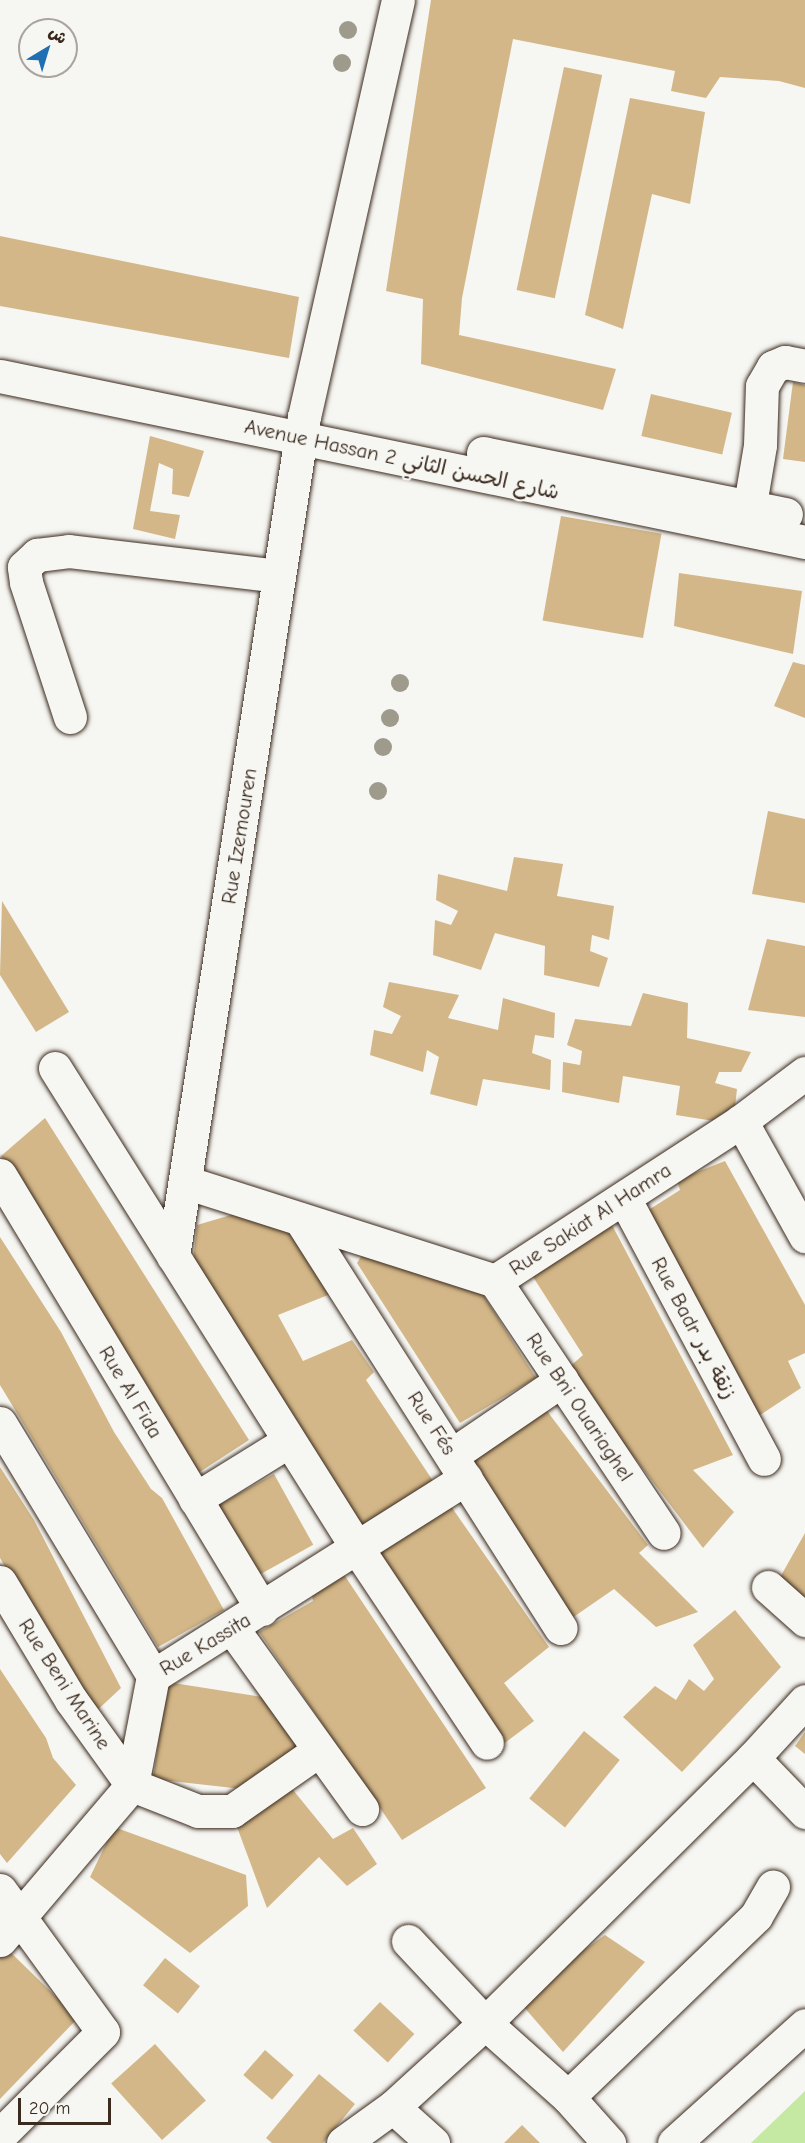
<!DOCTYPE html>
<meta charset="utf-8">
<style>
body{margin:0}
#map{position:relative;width:805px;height:2143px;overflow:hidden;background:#f6f6f2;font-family:"Comic Neue","Playpen Sans Arabic",sans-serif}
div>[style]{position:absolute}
.green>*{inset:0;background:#c5e9a2}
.building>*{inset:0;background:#d3b788;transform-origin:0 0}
.roads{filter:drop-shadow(0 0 2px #3b2a1e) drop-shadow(0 0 2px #3b2a1e)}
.minor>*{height:33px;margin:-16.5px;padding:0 16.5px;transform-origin:16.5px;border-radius:16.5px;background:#f6f6f2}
.trees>*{width:18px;height:18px;margin:-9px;border-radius:50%;background:#9f9b8c}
span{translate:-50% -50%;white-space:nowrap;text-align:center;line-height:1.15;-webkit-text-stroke:4.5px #f6f6f2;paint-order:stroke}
.street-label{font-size:21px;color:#3b2a1e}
.north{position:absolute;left:18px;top:18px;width:60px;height:60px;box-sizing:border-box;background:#f6f6f2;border:2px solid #aba49d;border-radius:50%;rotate:38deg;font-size:16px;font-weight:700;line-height:24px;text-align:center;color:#3b2a1e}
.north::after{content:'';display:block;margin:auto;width:21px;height:27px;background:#1f6fb2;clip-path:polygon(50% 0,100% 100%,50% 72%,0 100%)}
.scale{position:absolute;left:18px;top:2098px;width:93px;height:27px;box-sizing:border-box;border:3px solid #3b2a1e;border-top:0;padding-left:8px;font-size:18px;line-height:21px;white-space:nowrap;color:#3b2a1e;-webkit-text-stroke:4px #f6f6f2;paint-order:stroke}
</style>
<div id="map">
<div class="green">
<i style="clip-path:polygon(805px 2091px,805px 2143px,751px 2143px)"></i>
</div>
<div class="building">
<i style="clip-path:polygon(431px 0,805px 0,805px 88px,779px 81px,720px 77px,706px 98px,671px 91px,675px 71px,513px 39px,462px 298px,459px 335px,616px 369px,603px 410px,421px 364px,423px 299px,386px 291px)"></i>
<i style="left:564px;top:67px;width:39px;height:228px;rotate:12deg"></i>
<i style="clip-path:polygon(630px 98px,705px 112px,690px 204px,652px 194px,623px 329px,585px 315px)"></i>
<i style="clip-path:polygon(0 236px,299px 297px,289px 358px,0 306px)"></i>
<i style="clip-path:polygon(793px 382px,805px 385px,805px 462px,783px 459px)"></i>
<i style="left:651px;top:394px;width:83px;height:43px;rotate:13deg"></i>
<i style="clip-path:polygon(150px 436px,204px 451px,189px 497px,172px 494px,173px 469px,159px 463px,150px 511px,180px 515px,175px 539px,133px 529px)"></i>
<i style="left:561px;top:516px;width:102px;height:106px;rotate:10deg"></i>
<i style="clip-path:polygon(679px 573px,802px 591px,793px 654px,674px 626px)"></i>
<i style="clip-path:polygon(793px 662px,805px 665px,805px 718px,774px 706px)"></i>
<i style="clip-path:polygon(768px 811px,805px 819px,805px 903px,752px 894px)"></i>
<i style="clip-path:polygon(514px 857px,563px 864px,557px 896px,614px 906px,609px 940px,592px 935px,590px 951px,608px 958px,599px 987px,544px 975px,545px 946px,495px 933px,481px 970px,433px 955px,435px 920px,451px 925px,458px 911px,436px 900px,438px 874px,507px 891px)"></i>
<i style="clip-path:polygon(2px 901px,69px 1012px,36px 1032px,0 975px)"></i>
<i style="clip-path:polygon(767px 939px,805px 946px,805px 1017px,748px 1010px)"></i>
<i style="clip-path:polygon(389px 982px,459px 995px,448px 1018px,498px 1030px,503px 998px,555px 1013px,554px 1038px,535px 1035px,532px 1053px,551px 1060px,550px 1090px,483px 1079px,477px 1106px,430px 1094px,439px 1057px,427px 1050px,423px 1072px,370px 1055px,374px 1030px,392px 1034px,401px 1016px,383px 1007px)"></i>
<i style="clip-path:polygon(643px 993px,688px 1003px,687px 1038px,751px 1052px,741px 1072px,719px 1072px,715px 1083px,737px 1089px,733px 1124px,676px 1115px,680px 1086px,623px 1076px,619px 1103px,562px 1092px,563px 1062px,580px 1065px,582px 1051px,567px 1045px,575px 1019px,631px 1026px)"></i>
<i style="clip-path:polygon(45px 1118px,249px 1440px,192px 1477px,1px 1156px)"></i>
<i style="clip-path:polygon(725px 1161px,805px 1305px,805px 1353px,788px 1361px,801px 1388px,748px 1423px,639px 1216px,680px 1190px,677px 1180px)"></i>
<i style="clip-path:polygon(248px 1210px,287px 1220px,333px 1293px,278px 1315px,303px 1361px,352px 1340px,374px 1372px,366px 1380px,437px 1487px,360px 1537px,192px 1271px,197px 1225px)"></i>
<i style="clip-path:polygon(612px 1225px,733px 1455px,693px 1470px,734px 1512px,703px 1548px,567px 1369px,583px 1355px,528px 1269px)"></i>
<i style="clip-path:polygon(0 1237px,61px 1332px,114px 1432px,151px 1489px,162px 1498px,224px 1610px,158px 1647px,0 1385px)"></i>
<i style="clip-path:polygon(365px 1250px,482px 1293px,536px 1378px,460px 1423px,357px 1263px)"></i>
<i style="clip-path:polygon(544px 1407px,648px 1545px,639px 1553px,698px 1612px,656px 1627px,614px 1589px,572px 1618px,469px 1462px)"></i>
<i style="clip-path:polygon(0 1467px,34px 1520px,121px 1688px,91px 1716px,0 1558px)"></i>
<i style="left:274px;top:1474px;width:81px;height:69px;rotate:61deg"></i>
<i style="clip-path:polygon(448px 1502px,549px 1647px,504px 1683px,534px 1721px,498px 1748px,369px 1556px)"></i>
<i style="clip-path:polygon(805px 1533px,805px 1605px,778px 1581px)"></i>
<i style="clip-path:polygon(341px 1570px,486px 1788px,402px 1840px,259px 1632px,313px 1601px,311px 1590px)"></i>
<i style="clip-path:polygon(735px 1610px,781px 1667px,682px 1772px,623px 1717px,655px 1686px,676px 1700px,689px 1679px,704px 1691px,714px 1679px,693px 1645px)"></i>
<i style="clip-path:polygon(0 1669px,46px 1738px,53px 1758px,76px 1785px,7px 1863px,0 1854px)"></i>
<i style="clip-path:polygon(167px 1682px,269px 1698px,302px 1756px,251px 1790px,153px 1779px)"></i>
<i style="left:584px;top:1731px;width:46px;height:87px;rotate:39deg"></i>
<i style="clip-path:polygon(805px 1732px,805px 1754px,795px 1746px)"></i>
<i style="clip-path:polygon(289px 1785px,333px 1839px,353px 1828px,377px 1864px,347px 1886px,319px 1857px,267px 1908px,237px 1827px)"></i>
<i style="clip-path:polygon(114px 1827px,246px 1875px,248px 1906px,190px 1953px,90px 1877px)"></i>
<i style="clip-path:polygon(605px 1935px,645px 1962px,563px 2052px,516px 1998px)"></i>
<i style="clip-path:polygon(3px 1945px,78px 2018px,0 2099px,0 1948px)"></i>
<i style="left:165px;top:1958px;width:45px;height:35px;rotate:39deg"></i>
<i style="left:380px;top:2002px;width:47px;height:39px;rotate:43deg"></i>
<i style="left:155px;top:2044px;width:76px;height:59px;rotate:48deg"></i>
<i style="left:265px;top:2050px;width:38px;height:33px;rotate:41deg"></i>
<i style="clip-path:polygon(319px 2074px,355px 2104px,323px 2143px,272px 2143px,266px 2138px)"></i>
<i style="clip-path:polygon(522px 2125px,540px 2143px,504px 2143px)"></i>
</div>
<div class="roads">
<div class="minor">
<i style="left:0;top:376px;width:822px;rotate:11.65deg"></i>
<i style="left:483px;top:453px;width:309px;rotate:11.4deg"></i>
<i style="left:746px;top:528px;width:84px;rotate:-80.4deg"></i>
<i style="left:760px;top:445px;width:59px;rotate:-88.1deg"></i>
<i style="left:762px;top:386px;width:22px;rotate:-60deg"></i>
<i style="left:773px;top:367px;width:13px;rotate:-23deg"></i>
<i style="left:785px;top:362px;width:20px;rotate:11deg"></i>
<i style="left:70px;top:717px;width:142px;rotate:-108.1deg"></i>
<i style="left:26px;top:582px;width:15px;rotate:-98deg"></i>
<i style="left:24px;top:567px;width:18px;rotate:-43deg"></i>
<i style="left:37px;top:555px;width:32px;rotate:-7deg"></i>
<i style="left:69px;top:551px;width:211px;rotate:6.8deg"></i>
<i style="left:55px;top:1068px;width:567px;rotate:57.82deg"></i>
<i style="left:357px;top:1548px;width:234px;rotate:56.3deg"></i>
<i style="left:741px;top:1121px;width:132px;rotate:60.9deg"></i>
<i style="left:0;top:1175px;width:507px;rotate:58.88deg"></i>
<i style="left:185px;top:1182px;width:325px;rotate:17.7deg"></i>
<i style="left:495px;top:1281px;width:293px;rotate:-33deg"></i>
<i style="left:741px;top:1121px;width:80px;rotate:-36.9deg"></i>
<i style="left:624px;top:1198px;width:296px;rotate:61.8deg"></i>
<i style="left:300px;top:1219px;width:485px;rotate:57.5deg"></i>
<i style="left:173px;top:1256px;width:849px;rotate:-81.13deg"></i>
<i style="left:304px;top:417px;width:427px;rotate:-77.3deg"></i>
<i style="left:495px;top:1281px;width:303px;rotate:56.2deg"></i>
<i style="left:0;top:1423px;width:296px;rotate:58.8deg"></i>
<i style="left:452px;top:1455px;width:133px;rotate:-34.3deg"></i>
<i style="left:195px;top:1499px;width:110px;rotate:-31.7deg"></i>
<i style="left:0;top:1582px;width:138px;rotate:59deg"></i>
<i style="left:71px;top:1700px;width:105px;rotate:54.3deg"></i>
<i style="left:132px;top:1785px;width:71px;rotate:21.5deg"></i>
<i style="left:198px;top:1811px;width:34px"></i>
<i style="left:232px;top:1811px;width:106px;rotate:-35deg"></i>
<i style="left:768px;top:1587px;width:50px;rotate:41.7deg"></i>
<i style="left:232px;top:1628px;width:223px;rotate:54.3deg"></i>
<i style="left:753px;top:1758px;width:75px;rotate:46.1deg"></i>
<i style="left:0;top:1890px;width:175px;rotate:54deg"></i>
<i style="left:103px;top:2032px;width:146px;rotate:135deg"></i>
<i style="left:0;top:1940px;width:204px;rotate:-49.6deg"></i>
<i style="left:132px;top:1785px;width:111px;rotate:-79.1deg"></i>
<i style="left:153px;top:1676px;width:370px;rotate:-32.3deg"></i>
<i style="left:408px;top:1941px;width:112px;rotate:46.8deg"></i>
<i style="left:485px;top:2023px;width:111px;rotate:41.7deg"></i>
<i style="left:568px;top:2097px;width:62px;rotate:48.3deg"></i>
<i style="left:568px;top:2097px;width:261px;rotate:-43.9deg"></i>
<i style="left:756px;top:1916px;width:34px;rotate:-60deg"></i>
<i style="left:393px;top:2107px;width:54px;rotate:42deg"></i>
<i style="left:343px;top:2143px;width:62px;rotate:-35.8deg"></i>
<i style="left:393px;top:2107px;width:125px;rotate:-42.4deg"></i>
<i style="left:485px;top:2023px;width:377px;rotate:-44.7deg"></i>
<i style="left:753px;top:1758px;width:77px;rotate:-47.6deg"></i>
<i style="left:674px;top:2143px;width:176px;rotate:-42deg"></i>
</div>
</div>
<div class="trees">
<i style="left:348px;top:30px"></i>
<i style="left:342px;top:63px"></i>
<i style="left:400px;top:683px"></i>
<i style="left:390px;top:718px"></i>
<i style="left:383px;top:747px"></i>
<i style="left:378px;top:791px"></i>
</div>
<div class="street-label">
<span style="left:402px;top:459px;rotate:12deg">Avenue Hassan 2 شارع الحسن الثاني</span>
<span style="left:239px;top:836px;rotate:-81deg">Rue Izemouren</span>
<span style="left:590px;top:1219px;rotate:-33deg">Rue Sakiat Al Hamra</span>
<span style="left:694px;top:1328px;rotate:62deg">Rue Badr زنقة بدر</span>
<span style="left:131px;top:1392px;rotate:59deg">Rue Al Fida</span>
<span style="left:580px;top:1407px;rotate:56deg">Rue Bni Ouariaghel</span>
<span style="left:432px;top:1423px;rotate:57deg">Rue Fés</span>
<span style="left:205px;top:1644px;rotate:-31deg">Rue Kassita</span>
<span style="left:65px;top:1684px;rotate:57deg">Rue Beni Marine</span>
</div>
<div class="north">ش</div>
<div class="scale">20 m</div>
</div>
